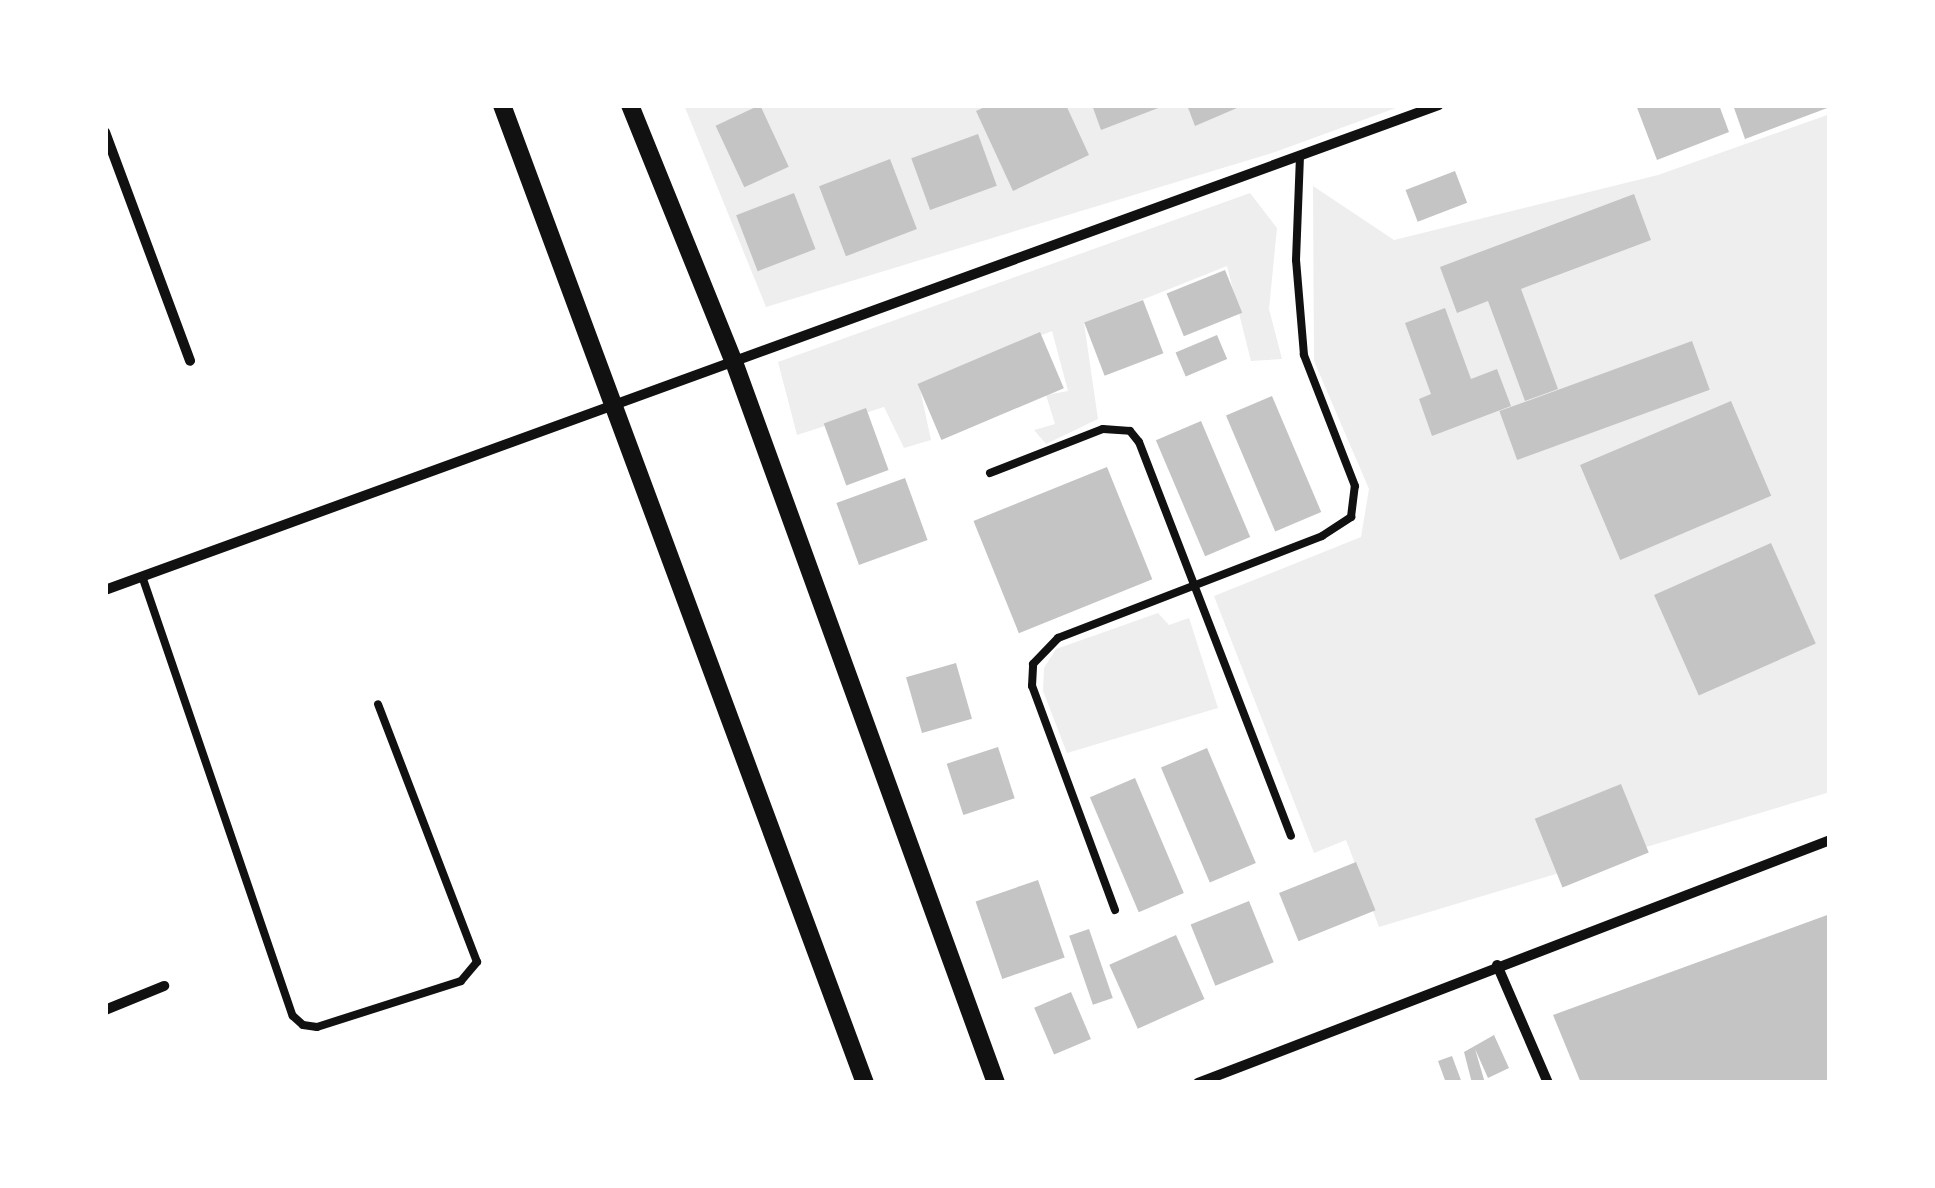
<!DOCTYPE html>
<style>
body{margin:0}
#map{position:relative;width:1935px;height:1188px;overflow:hidden;background:#fff;font-family:"DM Sans",sans-serif}
div>[style]{position:absolute}
.green>*{inset:0;background:#eee}
.building>*{inset:0;background:#c4c4c4;transform-origin:0 0}
.service>*{height:8px;margin:-4px;padding:0 4px;transform-origin:4px;border-radius:4px;background:#111}
.minor>*{height:10px;margin:-5px;padding:0 5px;transform-origin:5px;border-radius:5px;background:#111}
.tertiary>*{height:18px;margin:-9px;padding:0 9px;transform-origin:9px;border-radius:9px;background:#111}
span{translate:-50% -50%;white-space:nowrap;text-align:center;line-height:1.15;-webkit-text-stroke:10px #fff;paint-order:stroke}
.frame{position:absolute;inset:0;border:108px solid #fff;pointer-events:none}
</style>
<div id="map">
<div class="green">
<i style="clip-path:polygon(684px 105px,1404px 105px,1275px 152px,766px 307px)"></i>
<i style="clip-path:polygon(1830px 114px,1830px 792px,1379px 927px,1346px 840px,1314px 853px,1214px 596px,1361px 537px,1369px 489px,1314px 361px,1313px 186px,1394px 240px,1658px 175px)"></i>
<i style="clip-path:polygon(1250px 193px,1277px 228px,1269px 309px,1282px 359px,1251px 361px,1227px 266px,1084px 323px,1098px 419px,1046px 444px,1034px 430px,1055px 424px,1046px 395px,1068px 391px,1052px 331px,919px 384px,931px 440px,904px 448px,884px 407px,797px 435px,778px 362px)"></i>
<i style="clip-path:polygon(1158px 613px,1169px 625px,1189px 618px,1218px 708px,1067px 753px,1043px 691px,1044px 668px,1056px 649px)"></i>
</div>
<div class="building">
<i style="left:760px;top:105px;width:68px;height:49px;rotate:65deg"></i>
<i style="clip-path:polygon(989px 105px,1066px 105px,1089px 155px,1013px 191px,976px 111px)"></i>
<i style="clip-path:polygon(1092px 105px,1166px 105px,1101px 130px)"></i>
<i style="clip-path:polygon(1187px 105px,1244px 105px,1195px 126px)"></i>
<i style="clip-path:polygon(1636px 105px,1719px 105px,1729px 132px,1657px 160px)"></i>
<i style="clip-path:polygon(1733px 105px,1830px 105px,1830px 107px,1745px 139px)"></i>
<i style="left:978px;top:134px;width:55px;height:71px;rotate:70deg"></i>
<i style="left:890px;top:159px;width:75px;height:76px;rotate:69deg"></i>
<i style="left:1455px;top:171px;width:34px;height:53px;rotate:69deg"></i>
<i style="left:794px;top:193px;width:60px;height:62px;rotate:69deg"></i>
<i style="clip-path:polygon(1634px 194px,1651px 240px,1521px 289px,1558px 389px,1525px 401px,1488px 301px,1457px 313px,1440px 267px)"></i>
<i style="left:1225px;top:270px;width:46px;height:63px;rotate:68deg"></i>
<i style="left:1143px;top:300px;width:57px;height:63px;rotate:69deg"></i>
<i style="clip-path:polygon(1445px 308px,1471px 379px,1497px 369px,1511px 406px,1432px 436px,1419px 399px,1431px 394px,1405px 323px)"></i>
<i style="left:1040px;top:332px;width:61px;height:133px;rotate:67deg"></i>
<i style="left:1217px;top:335px;width:26px;height:45px;rotate:67deg"></i>
<i style="left:1692px;top:341px;width:52px;height:205px;rotate:70deg"></i>
<i style="left:1272px;top:396px;width:126px;height:50px;rotate:67deg"></i>
<i style="left:1731px;top:401px;width:103px;height:164px;rotate:67deg"></i>
<i style="left:866px;top:408px;width:66px;height:45px;rotate:70deg"></i>
<i style="left:1201px;top:421px;width:126px;height:49px;rotate:67deg"></i>
<i style="left:1107px;top:467px;width:121px;height:144px;rotate:68deg"></i>
<i style="left:905px;top:478px;width:66px;height:73px;rotate:70deg"></i>
<i style="left:1771px;top:543px;width:110px;height:128px;rotate:66deg"></i>
<i style="left:956px;top:663px;width:58px;height:52px;rotate:74deg"></i>
<i style="left:998px;top:747px;width:54px;height:54px;rotate:72deg"></i>
<i style="left:1207px;top:748px;width:125px;height:50px;rotate:67deg"></i>
<i style="left:1135px;top:778px;width:125px;height:49px;rotate:67deg"></i>
<i style="left:1621px;top:784px;width:74px;height:93px;rotate:68deg"></i>
<i style="left:1356px;top:862px;width:52px;height:83px;rotate:68deg"></i>
<i style="left:1038px;top:880px;width:82px;height:66px;rotate:71deg"></i>
<i style="left:1249px;top:901px;width:66px;height:63px;rotate:68deg"></i>
<i style="clip-path:polygon(1830px 914px,1830px 1083px,1581px 1083px,1553px 1015px)"></i>
<i style="left:1089px;top:929px;width:73px;height:21px;rotate:71deg"></i>
<i style="left:1176px;top:935px;width:70px;height:73px;rotate:66deg"></i>
<i style="left:1071px;top:992px;width:51px;height:40px;rotate:67deg"></i>
<i style="clip-path:polygon(1494px 1035px,1509px 1068px,1488px 1078px,1475px 1049px,1485px 1083px,1472px 1083px,1464px 1052px)"></i>
<i style="clip-path:polygon(1452px 1056px,1462px 1083px,1446px 1083px,1438px 1061px)"></i>
</div>
<div class="service">
<i style="left:990px;top:473px;width:121px;rotate:-21.3deg"></i>
<i style="left:1103px;top:429px;width:27px;rotate:4deg"></i>
<i style="left:1130px;top:431px;width:14px;rotate:51deg"></i>
<i style="left:1139px;top:442px;width:422px;rotate:68.9deg"></i>
<i style="left:142px;top:576px;width:465px;rotate:71.1deg"></i>
<i style="left:293px;top:1016px;width:13px;rotate:42deg"></i>
<i style="left:303px;top:1025px;width:14px;rotate:8deg"></i>
<i style="left:317px;top:1027px;width:151px;rotate:-17.7deg"></i>
<i style="left:461px;top:981px;width:25px;rotate:-50deg"></i>
<i style="left:477px;top:962px;width:276px;rotate:-111deg"></i>
<i style="left:1115px;top:910px;width:239px;rotate:-110.3deg"></i>
<i style="left:1032px;top:686px;width:22px;rotate:-87deg"></i>
<i style="left:1033px;top:664px;width:36px;rotate:-46deg"></i>
<i style="left:1058px;top:638px;width:283px;rotate:-21.1deg"></i>
<i style="left:1322px;top:536px;width:35px;rotate:-33deg"></i>
<i style="left:1351px;top:517px;width:31px;rotate:-83deg"></i>
<i style="left:1355px;top:486px;width:141px;rotate:-111.3deg"></i>
<i style="left:1304px;top:355px;width:95px;rotate:-94.8deg"></i>
<i style="left:1296px;top:260px;width:104px;rotate:-87.8deg"></i>
</div>
<div class="minor">
<i style="left:105px;top:132px;width:244px;rotate:69.6deg"></i>
<i style="left:105px;top:590px;width:1419px;rotate:-19.98deg"></i>
<i style="left:1497px;top:965px;width:129px;rotate:66.6deg"></i>
<i style="left:105px;top:1010px;width:64px;rotate:-22.1deg"></i>
<i style="left:1198px;top:1083px;width:677px;rotate:-21.03deg"></i>
</div>
<div class="tertiary">
<i style="left:502px;top:105px;width:1043px;rotate:69.64deg"></i>
<i style="left:630px;top:105px;width:277px;rotate:68deg"></i>
<i style="left:734px;top:362px;width:767px;rotate:70.03deg"></i>
</div>
<div class="frame"></div>
</div>
